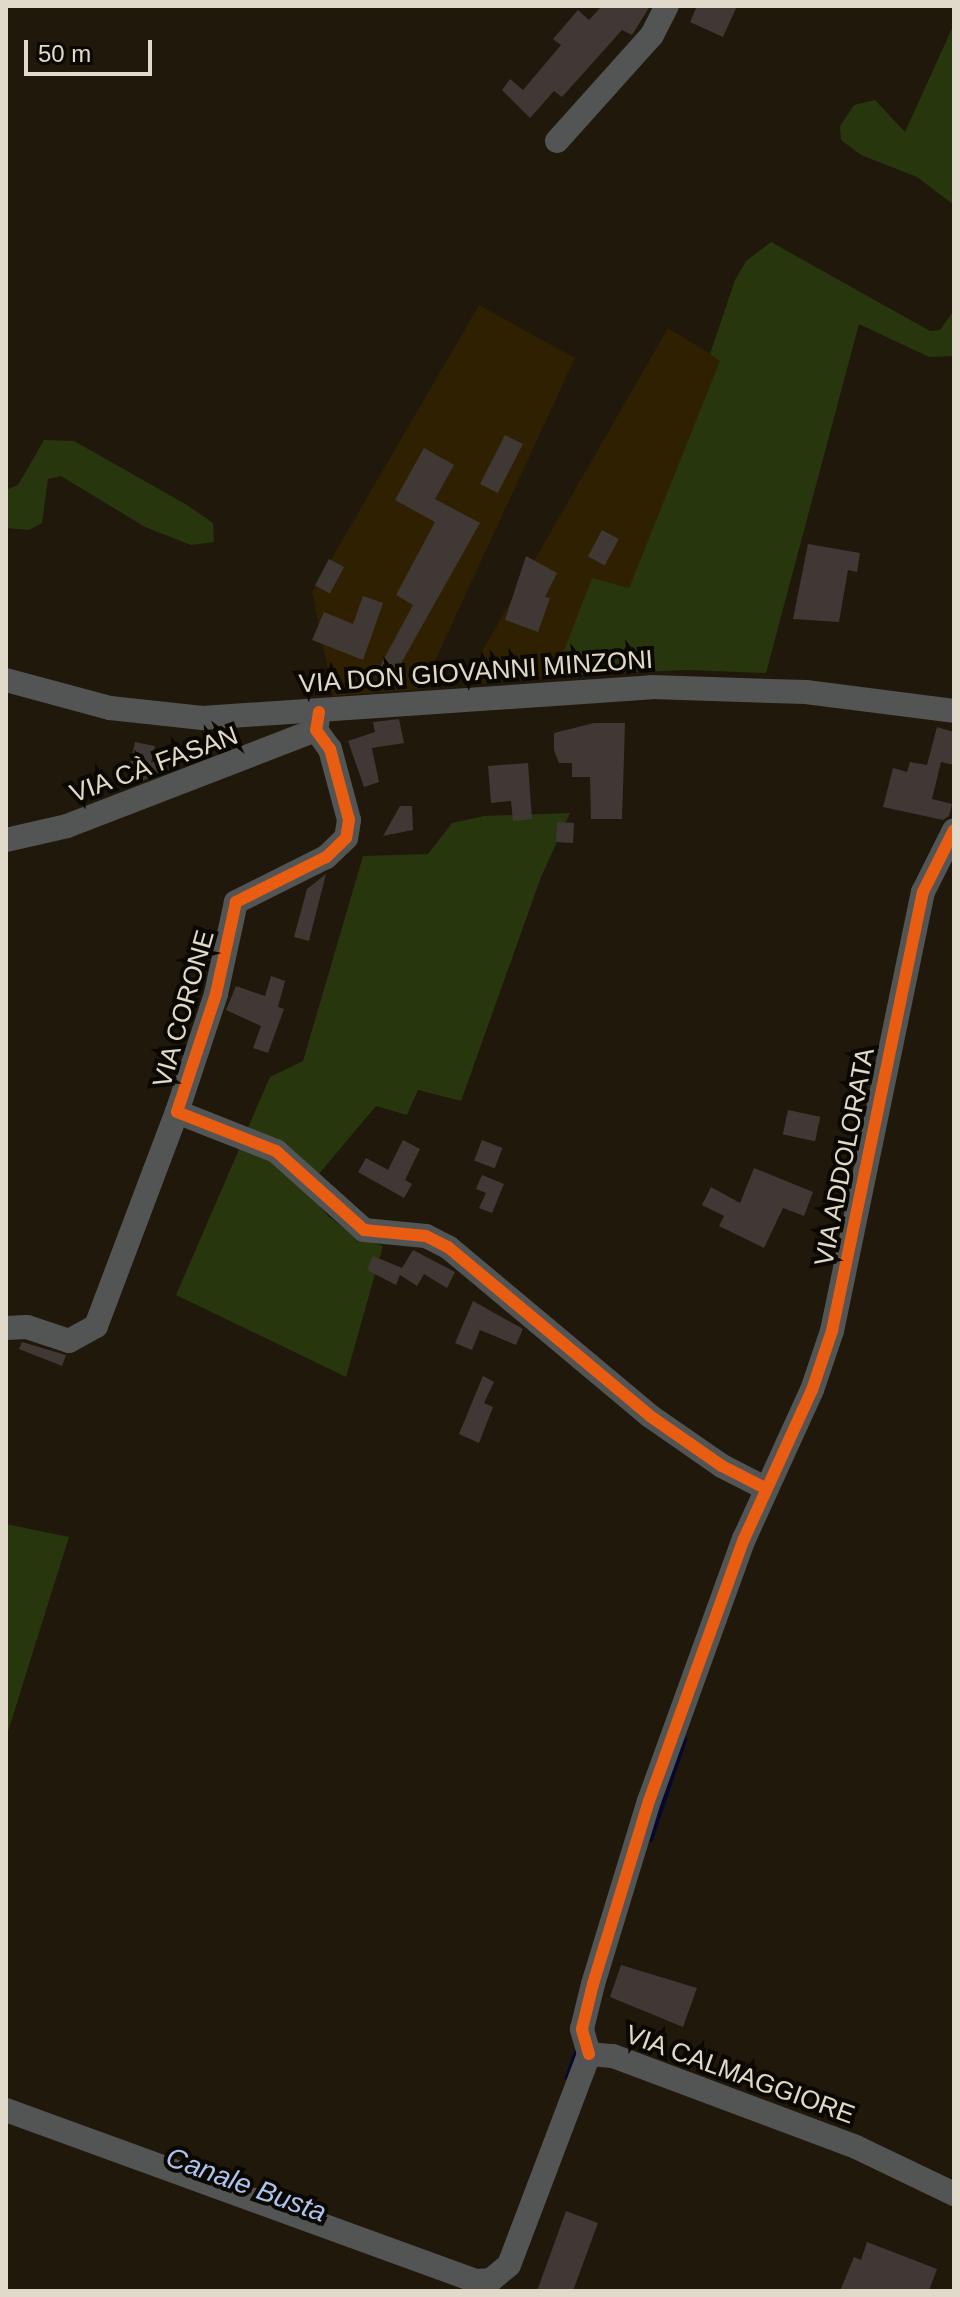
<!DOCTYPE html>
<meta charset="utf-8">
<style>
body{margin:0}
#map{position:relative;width:960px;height:2297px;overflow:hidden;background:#1f180b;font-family:Arial,sans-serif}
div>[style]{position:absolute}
.built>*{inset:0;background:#2e2001}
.green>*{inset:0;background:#28360d}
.stream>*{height:5px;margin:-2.5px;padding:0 2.5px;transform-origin:2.5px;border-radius:2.5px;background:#04082f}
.building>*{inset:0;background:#403835;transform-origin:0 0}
.minor>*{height:24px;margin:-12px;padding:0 12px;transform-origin:12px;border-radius:12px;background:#535454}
.cycleway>*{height:12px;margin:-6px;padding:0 6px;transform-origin:6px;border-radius:6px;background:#e95d12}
span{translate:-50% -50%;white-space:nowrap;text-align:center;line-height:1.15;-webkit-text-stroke:8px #0b0701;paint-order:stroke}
.street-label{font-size:26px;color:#e1d9ca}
.water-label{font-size:28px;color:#adc4f3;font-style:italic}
.frame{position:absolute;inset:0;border:8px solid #e1d9ca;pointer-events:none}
.scale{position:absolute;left:24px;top:40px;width:128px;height:36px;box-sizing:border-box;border:4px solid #e1d9ca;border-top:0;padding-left:10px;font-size:24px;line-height:28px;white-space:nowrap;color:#e1d9ca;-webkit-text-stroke:6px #0b0701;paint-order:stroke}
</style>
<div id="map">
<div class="built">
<i style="clip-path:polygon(479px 305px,575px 358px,422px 689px,333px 696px,312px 592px)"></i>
<i style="clip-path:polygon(668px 328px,721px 360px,629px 588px,592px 579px,554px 676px,462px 686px)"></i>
</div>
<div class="green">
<i style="clip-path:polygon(954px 24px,954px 205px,917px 177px,861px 155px,841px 140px,840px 126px,854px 105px,875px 100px,905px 132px)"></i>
<i style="clip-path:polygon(771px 242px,930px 331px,940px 330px,954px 310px,954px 356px,929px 357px,859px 324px,766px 673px,687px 670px,554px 676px,592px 578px,629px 588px,720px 361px,710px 354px,735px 280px,746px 261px)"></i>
<i style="clip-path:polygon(44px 440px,74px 441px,187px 505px,213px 523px,214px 542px,191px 545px,145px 527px,61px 476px,48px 479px,42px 523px,29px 530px,6px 528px,6px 490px,18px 485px)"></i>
<i style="clip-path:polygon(570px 813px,541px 877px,461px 1101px,418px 1090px,407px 1115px,376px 1106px,318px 1175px,246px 1132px,270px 1077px,303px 1061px,363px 856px,428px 854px,452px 823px,484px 816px)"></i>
<i style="clip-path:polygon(241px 1145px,291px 1171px,328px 1216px,356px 1237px,383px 1246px,346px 1377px,176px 1295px)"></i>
<i style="clip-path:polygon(6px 1524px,69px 1537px,6px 1738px)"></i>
</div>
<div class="stream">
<i style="left:650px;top:1839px;width:106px;rotate:-71.2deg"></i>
<i style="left:567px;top:2077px;width:30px;rotate:-70deg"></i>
</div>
<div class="building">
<i style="clip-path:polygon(602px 6px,650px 6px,632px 35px,622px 30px,562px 97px,554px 91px,530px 118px,502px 90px,510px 79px,523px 90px,561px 45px,553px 39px,578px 10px,589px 20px)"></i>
<i style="clip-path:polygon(697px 6px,737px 6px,723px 37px,690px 22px)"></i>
<i style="left:505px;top:435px;width:20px;height:55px;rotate:27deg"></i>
<i style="clip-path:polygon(424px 448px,454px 465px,435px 499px,480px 523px,395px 674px,379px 668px,413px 605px,396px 595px,435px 522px,395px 500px)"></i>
<i style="left:602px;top:530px;width:19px;height:30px;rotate:28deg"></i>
<i style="clip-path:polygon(808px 544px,860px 553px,857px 572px,848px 570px,839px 622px,793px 619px)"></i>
<i style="clip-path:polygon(526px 556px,557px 573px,545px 597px,550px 598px,538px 632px,505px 620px)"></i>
<i style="left:329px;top:559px;width:17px;height:30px;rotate:28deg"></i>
<i style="clip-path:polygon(363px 596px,383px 603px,363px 660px,312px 640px,324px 612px,353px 624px)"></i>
<i style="clip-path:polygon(399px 719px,404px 743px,372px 748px,379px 782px,364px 787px,348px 741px,375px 732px,373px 722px)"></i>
<i style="clip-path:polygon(594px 723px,625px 723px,622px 819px,591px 819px,590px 777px,572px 777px,572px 763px,559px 763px,554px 750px,554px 733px)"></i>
<i style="clip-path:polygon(937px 727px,954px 732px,954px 765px,941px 762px,932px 799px,952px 804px,949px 816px,943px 820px,883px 807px,893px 768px,907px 772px,910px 762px,927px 765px)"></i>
<i style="clip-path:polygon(135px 742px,155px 746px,151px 763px,164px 756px,169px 770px,131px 785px,128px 773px)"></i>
<i style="clip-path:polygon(528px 763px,532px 819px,513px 821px,511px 801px,491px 803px,488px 766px)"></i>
<i style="clip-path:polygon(400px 806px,412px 806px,413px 830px,383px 836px)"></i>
<i style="left:574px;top:823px;width:20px;height:17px;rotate:93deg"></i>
<i style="clip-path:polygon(326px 874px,309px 941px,294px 937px,307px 889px)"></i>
<i style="clip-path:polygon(271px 976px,285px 981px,278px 1007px,284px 1009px,268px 1053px,253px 1048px,261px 1026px,226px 1010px,236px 986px,265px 996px)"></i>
<i style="left:788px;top:1110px;width:33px;height:25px;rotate:12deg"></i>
<i style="clip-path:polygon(403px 1140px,420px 1149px,405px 1180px,412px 1184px,404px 1198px,358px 1172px,366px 1158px,388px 1170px)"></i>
<i style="left:482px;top:1140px;width:22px;height:22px;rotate:21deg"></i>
<i style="clip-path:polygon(754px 1168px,813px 1192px,804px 1216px,783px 1208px,764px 1248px,719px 1226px,724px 1216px,702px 1205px,711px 1187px,740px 1203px)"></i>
<i style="clip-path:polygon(482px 1175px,504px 1184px,492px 1213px,479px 1208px,486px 1193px,476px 1189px)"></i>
<i style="clip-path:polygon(413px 1250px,455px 1272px,447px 1288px,424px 1274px,417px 1286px,400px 1275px,396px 1285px,367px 1270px,373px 1256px,402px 1268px)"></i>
<i style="clip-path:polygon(473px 1301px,523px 1329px,516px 1345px,480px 1330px,472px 1350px,455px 1343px)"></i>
<i style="clip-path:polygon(22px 1342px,66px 1355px,62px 1366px,19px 1349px)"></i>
<i style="clip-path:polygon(483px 1376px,494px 1382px,484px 1403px,493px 1407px,479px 1443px,459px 1434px)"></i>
<i style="clip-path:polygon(621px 1965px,697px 1988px,683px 2027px,610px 1997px)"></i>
<i style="clip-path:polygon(566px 2211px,598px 2223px,573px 2291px,537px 2291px)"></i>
<i style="clip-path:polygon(867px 2242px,937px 2269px,929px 2291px,840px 2291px,854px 2257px,861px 2260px)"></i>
</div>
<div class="minor">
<i style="left:557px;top:141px;width:142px;rotate:-48.1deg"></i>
<i style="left:652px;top:35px;width:33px;rotate:-63deg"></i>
<i style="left:6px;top:680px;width:108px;rotate:15.1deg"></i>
<i style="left:110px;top:708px;width:93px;rotate:6.2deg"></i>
<i style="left:202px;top:718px;width:451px;rotate:-3.9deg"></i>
<i style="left:652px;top:687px;width:154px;rotate:1.9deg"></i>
<i style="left:806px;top:692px;width:149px;rotate:7.3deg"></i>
<i style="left:319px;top:712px;width:18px;rotate:99deg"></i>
<i style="left:316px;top:730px;width:24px;rotate:54deg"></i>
<i style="left:330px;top:749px;width:73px;rotate:75deg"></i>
<i style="left:349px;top:820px;width:18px;rotate:99deg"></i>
<i style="left:346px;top:838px;width:28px;rotate:136deg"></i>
<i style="left:326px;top:857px;width:101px;rotate:153.4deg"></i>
<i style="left:236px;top:902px;width:94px;rotate:102.3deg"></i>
<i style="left:216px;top:994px;width:124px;rotate:108.3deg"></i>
<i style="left:177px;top:1112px;width:106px;rotate:21.5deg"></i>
<i style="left:276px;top:1151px;width:118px;rotate:41.9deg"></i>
<i style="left:364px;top:1230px;width:62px;rotate:5.5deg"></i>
<i style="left:426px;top:1236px;width:25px;rotate:27deg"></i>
<i style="left:448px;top:1247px;width:263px;rotate:39.9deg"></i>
<i style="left:650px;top:1416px;width:88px;rotate:34.8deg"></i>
<i style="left:722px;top:1466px;width:48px;rotate:27.1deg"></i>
<i style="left:6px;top:840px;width:63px;rotate:-12.9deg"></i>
<i style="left:67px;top:826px;width:267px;rotate:-21.1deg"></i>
<i style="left:6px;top:1328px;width:21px;rotate:-3deg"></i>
<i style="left:27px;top:1327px;width:44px;rotate:18.4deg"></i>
<i style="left:69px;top:1341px;width:31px;rotate:-29deg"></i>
<i style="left:96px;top:1326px;width:229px;rotate:-69.3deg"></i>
<i style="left:589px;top:2054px;width:26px;rotate:-106deg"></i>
<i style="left:582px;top:2029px;width:46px;rotate:-76.3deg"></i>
<i style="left:593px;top:1984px;width:191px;rotate:-73deg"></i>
<i style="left:649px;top:1801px;width:279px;rotate:-70.1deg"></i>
<i style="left:744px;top:1539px;width:164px;rotate:-65.5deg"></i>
<i style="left:812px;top:1390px;width:62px;rotate:-71.3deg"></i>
<i style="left:832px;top:1331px;width:448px;rotate:-78.3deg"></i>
<i style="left:923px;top:892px;width:69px;rotate:-63.4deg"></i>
<i style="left:6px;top:2110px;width:500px;rotate:19.99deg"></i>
<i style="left:476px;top:2281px;width:15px;rotate:-4deg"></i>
<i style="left:491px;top:2280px;width:23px;rotate:-40deg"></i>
<i style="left:509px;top:2265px;width:226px;rotate:-69.2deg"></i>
<i style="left:589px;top:2054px;width:24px;rotate:5deg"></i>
<i style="left:613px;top:2056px;width:259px;rotate:20.5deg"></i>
<i style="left:856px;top:2147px;width:109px;rotate:25.6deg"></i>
</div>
<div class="cycleway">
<i style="left:319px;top:712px;width:18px;rotate:99deg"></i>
<i style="left:316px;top:730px;width:24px;rotate:54deg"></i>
<i style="left:330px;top:749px;width:73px;rotate:75deg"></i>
<i style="left:349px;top:820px;width:18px;rotate:99deg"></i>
<i style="left:346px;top:838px;width:28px;rotate:136deg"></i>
<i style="left:326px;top:857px;width:101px;rotate:153.4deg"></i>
<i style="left:236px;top:902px;width:94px;rotate:102.3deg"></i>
<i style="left:216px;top:994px;width:124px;rotate:108.3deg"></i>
<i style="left:177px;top:1112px;width:106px;rotate:21.5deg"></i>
<i style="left:276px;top:1151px;width:118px;rotate:41.9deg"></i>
<i style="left:364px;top:1230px;width:62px;rotate:5.5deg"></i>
<i style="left:426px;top:1236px;width:25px;rotate:27deg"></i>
<i style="left:448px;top:1247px;width:263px;rotate:39.9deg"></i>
<i style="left:650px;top:1416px;width:88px;rotate:34.8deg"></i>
<i style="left:722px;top:1466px;width:48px;rotate:27.1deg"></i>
<i style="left:589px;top:2054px;width:26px;rotate:-106deg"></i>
<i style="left:582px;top:2029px;width:46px;rotate:-76.3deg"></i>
<i style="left:593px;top:1984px;width:191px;rotate:-73deg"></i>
<i style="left:649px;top:1801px;width:279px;rotate:-70.1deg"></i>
<i style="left:744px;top:1539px;width:164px;rotate:-65.5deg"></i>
<i style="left:812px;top:1390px;width:62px;rotate:-71.3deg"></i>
<i style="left:832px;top:1331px;width:448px;rotate:-78.3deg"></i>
<i style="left:923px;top:892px;width:69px;rotate:-63.4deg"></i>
</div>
<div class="street-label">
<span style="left:476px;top:672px;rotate:-4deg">VIA DON GIOVANNI MINZONI</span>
<span style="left:154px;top:765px;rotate:-20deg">VIA CÀ FASAN</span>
<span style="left:184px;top:1009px;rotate:-74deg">VIA CORONE</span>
<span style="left:845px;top:1157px;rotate:-79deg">VIA ADDOLORATA</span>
<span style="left:740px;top:2075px;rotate:20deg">VIA CALMAGGIORE</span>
</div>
<div class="water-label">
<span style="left:246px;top:2185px;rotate:20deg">Canale Busta</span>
</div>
<div class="frame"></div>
<div class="scale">50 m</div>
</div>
